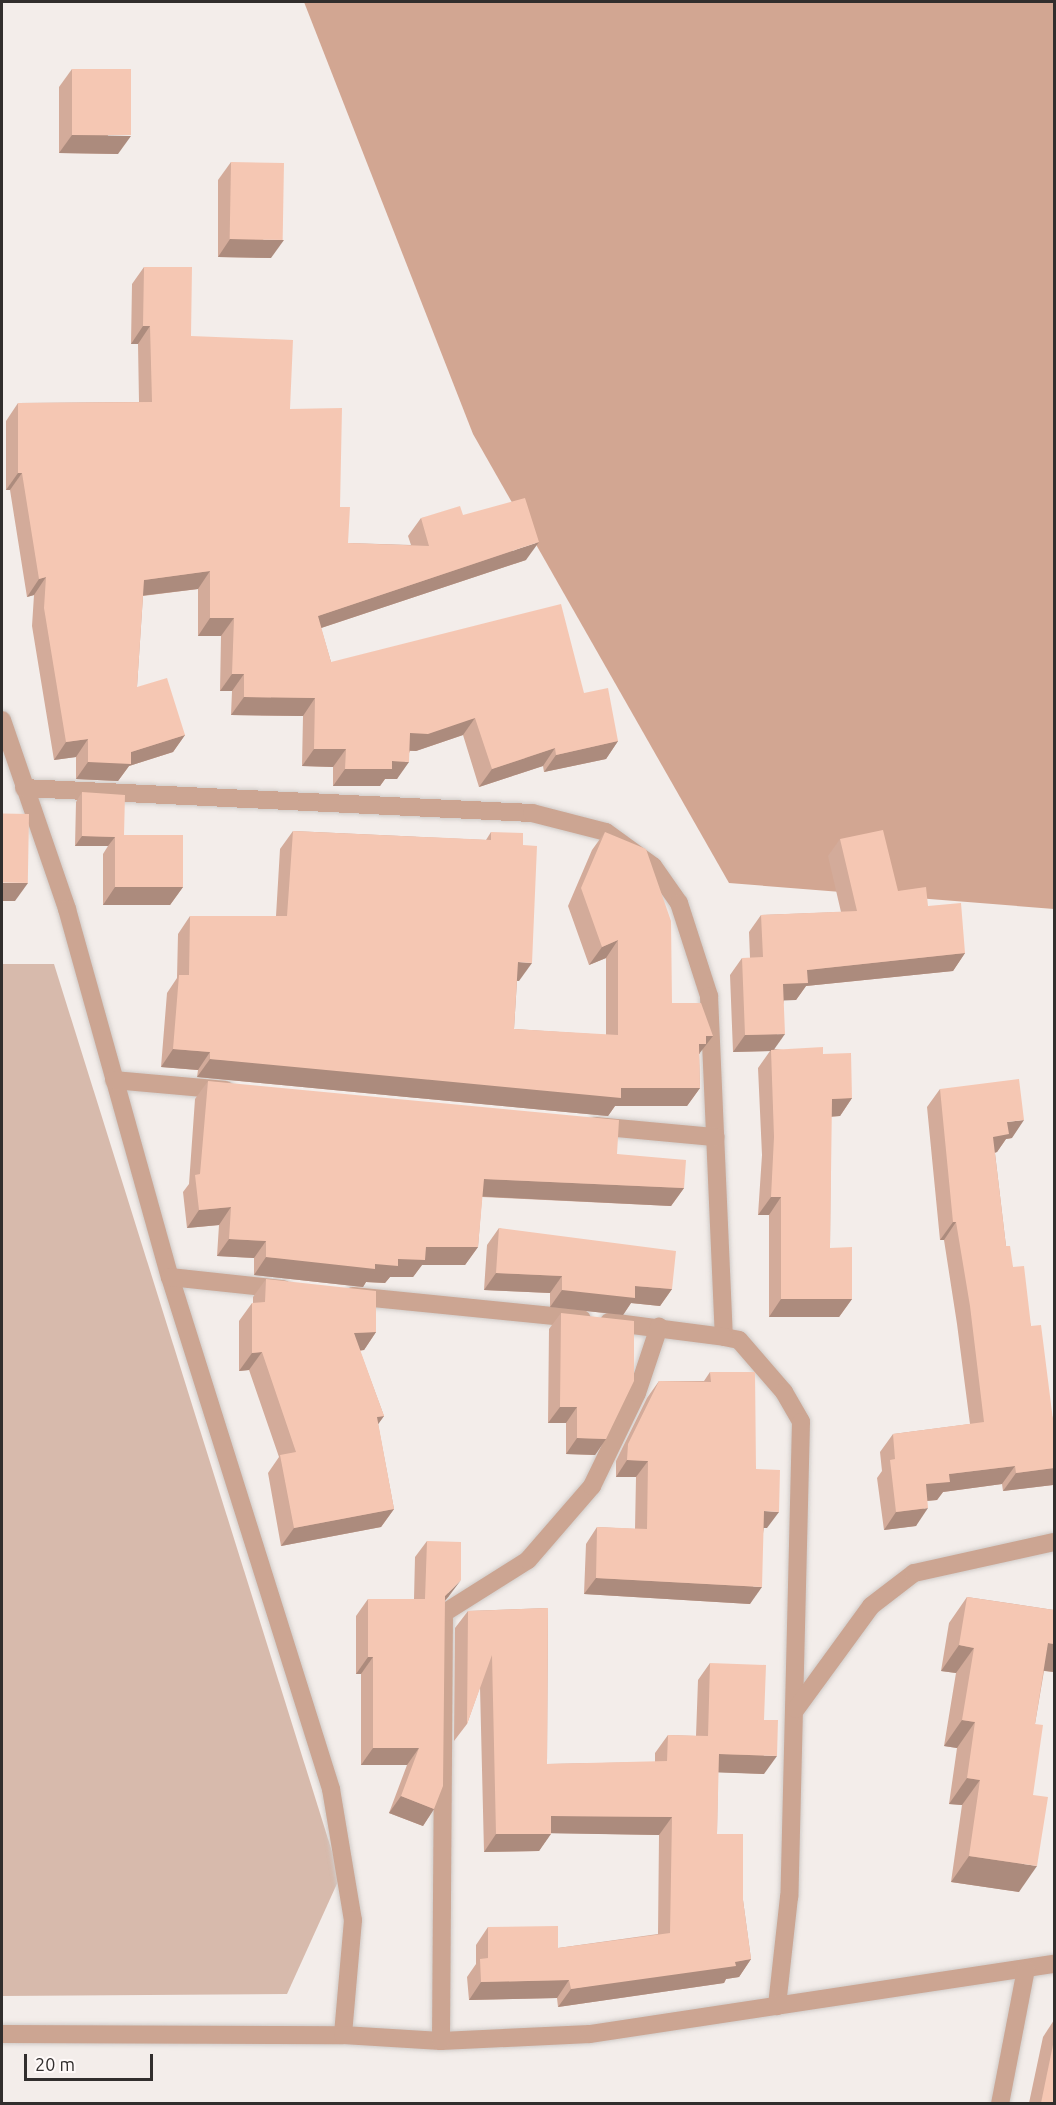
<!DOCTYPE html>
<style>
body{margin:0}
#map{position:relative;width:1056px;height:2105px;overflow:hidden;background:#f3edea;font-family:Ubuntu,sans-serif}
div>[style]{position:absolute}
.green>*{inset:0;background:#d7baac}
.forest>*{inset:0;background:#d2a692}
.roads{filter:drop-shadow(0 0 2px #d0cbc8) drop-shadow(0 0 2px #d0cbc8)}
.street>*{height:18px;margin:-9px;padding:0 9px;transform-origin:9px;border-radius:9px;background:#cca592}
.wall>*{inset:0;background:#d3ab9a}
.shaded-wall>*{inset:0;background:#ac8b7d}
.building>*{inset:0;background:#f5c7b3;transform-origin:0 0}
span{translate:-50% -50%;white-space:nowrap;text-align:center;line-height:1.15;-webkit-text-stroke:4.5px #fffaf9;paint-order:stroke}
.frame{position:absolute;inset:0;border:3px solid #312e2d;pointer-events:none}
.scale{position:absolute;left:24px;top:2054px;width:129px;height:27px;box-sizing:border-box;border:3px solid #312e2d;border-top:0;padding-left:8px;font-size:18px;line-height:21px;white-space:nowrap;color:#312e2d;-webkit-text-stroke:4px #fffaf9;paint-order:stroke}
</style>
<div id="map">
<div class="green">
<i style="clip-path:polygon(2px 964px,54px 964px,340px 1877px,287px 1994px,2px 1996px)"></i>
</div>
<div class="forest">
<i style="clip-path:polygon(304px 2px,1054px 2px,1054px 909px,729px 883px,473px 434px)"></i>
</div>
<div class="roads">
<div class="street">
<i style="left:2px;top:720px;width:200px;rotate:71deg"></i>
<i style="left:67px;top:909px;width:382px;rotate:74.4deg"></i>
<i style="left:170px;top:1277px;width:537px;rotate:72.54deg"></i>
<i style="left:331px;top:1789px;width:133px;rotate:80.5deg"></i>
<i style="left:353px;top:1920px;width:115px;rotate:95deg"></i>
<i style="left:24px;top:788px;width:509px;rotate:2.82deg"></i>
<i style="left:532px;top:813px;width:76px;rotate:14.4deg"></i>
<i style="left:606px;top:832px;width:58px;rotate:35.9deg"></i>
<i style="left:653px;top:866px;width:45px;rotate:54.9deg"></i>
<i style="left:679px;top:903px;width:98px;rotate:72.1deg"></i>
<i style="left:709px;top:996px;width:341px;rotate:87.5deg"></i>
<i style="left:724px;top:1337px;width:15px;rotate:11deg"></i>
<i style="left:739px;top:1340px;width:69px;rotate:49.1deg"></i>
<i style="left:784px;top:1392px;width:34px;rotate:60deg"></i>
<i style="left:801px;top:1422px;width:475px;rotate:91.4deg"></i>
<i style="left:789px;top:1897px;width:110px;rotate:96.3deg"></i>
<i style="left:114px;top:1080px;width:112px;rotate:5.1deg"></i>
<i style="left:596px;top:1126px;width:120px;rotate:5.3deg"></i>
<i style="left:170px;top:1277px;width:114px;rotate:6.1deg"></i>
<i style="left:353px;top:1296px;width:230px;rotate:5.7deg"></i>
<i style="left:609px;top:1322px;width:116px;rotate:7.4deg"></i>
<i style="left:796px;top:1709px;width:127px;rotate:-53.9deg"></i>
<i style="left:871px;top:1606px;width:54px;rotate:-37.5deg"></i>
<i style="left:914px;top:1573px;width:143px;rotate:-12.5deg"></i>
<i style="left:2px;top:2034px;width:341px;rotate:0.2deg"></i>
<i style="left:343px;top:2035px;width:98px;rotate:3.5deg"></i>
<i style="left:441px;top:2041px;width:149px;rotate:-2.7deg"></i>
<i style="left:590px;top:2034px;width:469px;rotate:-8.6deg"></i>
<i style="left:441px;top:2041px;width:428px;rotate:-89.6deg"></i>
<i style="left:444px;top:1613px;width:99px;rotate:-32.2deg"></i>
<i style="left:528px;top:1560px;width:98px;rotate:-49.1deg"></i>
<i style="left:592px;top:1486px;width:103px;rotate:-64.2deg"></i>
<i style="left:637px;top:1393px;width:70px;rotate:-71.6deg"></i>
<i style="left:1000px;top:2104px;width:137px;rotate:-79.1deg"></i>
</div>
</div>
<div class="wall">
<i style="clip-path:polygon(72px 69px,118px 154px,59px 153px,59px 87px)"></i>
<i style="clip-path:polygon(231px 162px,271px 258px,218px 257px,218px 180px)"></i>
<i style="clip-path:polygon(144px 267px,191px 336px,290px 409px,340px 507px,348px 543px,411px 545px,408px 536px,421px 518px,463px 515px,526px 560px,321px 628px,331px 662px,584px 693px,618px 741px,606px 759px,544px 772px,543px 766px,479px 787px,463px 735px,416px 751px,410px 751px,397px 779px,385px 779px,380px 786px,333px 786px,333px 767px,302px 766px,303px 716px,231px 715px,232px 691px,220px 691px,221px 636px,198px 636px,198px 589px,143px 596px,137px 687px,185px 735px,173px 752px,129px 766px,118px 781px,76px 779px,76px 757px,54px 760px,32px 626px,34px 595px,27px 597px,10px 490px,6px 490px,6px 421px,18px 403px,139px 402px,138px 344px,131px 344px,132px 284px)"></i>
<i style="clip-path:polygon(82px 792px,124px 835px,183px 887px,170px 905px,103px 905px,103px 854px,108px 846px,75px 846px,76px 802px)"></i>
<i style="clip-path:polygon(293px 831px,486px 840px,491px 832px,519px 981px,517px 981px,514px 1029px,606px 1035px,606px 958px,589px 965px,568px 906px,592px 850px,605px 832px,672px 1003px,700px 1054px,699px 1054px,700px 1088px,687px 1106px,615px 1106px,608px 1116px,197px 1077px,198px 1070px,161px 1067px,167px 993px,177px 978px,178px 934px,190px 916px,276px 916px,280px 849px)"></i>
<i style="clip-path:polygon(840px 839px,898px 891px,928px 906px,965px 953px,953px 971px,806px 986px,796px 1000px,784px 1000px,774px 1049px,823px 1054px,852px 1098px,840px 1116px,831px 1117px,830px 1248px,852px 1299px,839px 1317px,769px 1317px,769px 1215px,758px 1215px,762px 1155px,758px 1068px,770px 1051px,733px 1052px,730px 975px,742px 958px,750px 958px,749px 932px,761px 915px,841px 912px,828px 856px)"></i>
<i style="clip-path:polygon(208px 1081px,617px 1154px,684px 1188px,671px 1206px,482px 1197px,478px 1247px,465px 1265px,422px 1265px,413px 1277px,390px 1277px,385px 1283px,366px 1282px,363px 1287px,254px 1275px,254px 1258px,217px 1256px,219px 1225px,187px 1228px,183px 1192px,189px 1184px,195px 1099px)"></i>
<i style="clip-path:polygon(940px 1089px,1012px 1138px,1006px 1139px,997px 1152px,995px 1153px,1006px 1246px,1031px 1326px,1053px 1420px,1054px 1420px,1054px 1482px,1053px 1485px,1003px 1491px,1002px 1484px,943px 1492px,937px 1500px,927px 1501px,916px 1526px,884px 1530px,877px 1478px,882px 1471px,880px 1452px,893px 1434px,970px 1424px,957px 1324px,944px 1240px,940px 1240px,927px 1107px)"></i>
<i style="clip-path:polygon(499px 1228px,672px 1289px,660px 1306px,631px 1303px,623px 1315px,550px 1307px,550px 1293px,484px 1290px,487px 1245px)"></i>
<i style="clip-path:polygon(266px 1279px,376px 1332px,364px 1350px,360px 1351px,384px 1416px,378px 1424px,394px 1509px,381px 1527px,281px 1546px,268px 1473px,279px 1457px,249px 1370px,239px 1371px,239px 1321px,252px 1303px,253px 1303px,253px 1297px)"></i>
<i style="clip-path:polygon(561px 1313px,606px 1439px,595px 1455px,566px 1454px,566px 1423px,548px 1423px,549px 1329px)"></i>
<i style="clip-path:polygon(710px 1372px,756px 1469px,767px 1528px,764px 1528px,750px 1604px,584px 1594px,586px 1544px,597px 1527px,635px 1529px,636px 1477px,616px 1477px,616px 1461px,647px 1398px,659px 1381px,704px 1381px)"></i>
<i style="clip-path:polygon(427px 1541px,449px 1596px,445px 1601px,434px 1809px,423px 1826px,389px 1813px,407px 1765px,361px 1765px,361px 1674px,356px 1674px,356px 1616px,368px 1599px,414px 1599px,415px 1557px)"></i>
<i style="clip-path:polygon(967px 1597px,1054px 1610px,1054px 1672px,1044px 1671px,1035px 1724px,1019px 1892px,951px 1882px,962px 1805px,949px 1804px,957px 1748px,944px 1746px,956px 1673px,941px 1671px,949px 1623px)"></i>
<i style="clip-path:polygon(548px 1608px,547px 1764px,655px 1762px,655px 1753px,668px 1735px,696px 1736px,698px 1680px,710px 1663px,764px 1720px,764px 1774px,718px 1772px,717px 1834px,743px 1900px,751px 1959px,739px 1977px,726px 1979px,724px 1983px,558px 2007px,557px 1998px,469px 2000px,467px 1977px,476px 1964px,476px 1945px,488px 1927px,558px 1948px,658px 1934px,659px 1835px,551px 1833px,539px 1851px,484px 1852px,480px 1687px,467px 1724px,454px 1741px,455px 1628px,468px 1611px)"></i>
<i style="clip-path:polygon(1054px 2020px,1054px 2103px,1029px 2103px,1043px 2037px)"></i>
</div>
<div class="shaded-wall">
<i style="clip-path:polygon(72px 135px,131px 136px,118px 154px,59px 153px)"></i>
<i style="clip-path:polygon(230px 239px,284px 240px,271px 258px,218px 257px)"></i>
<i style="clip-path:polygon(143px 326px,150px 326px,138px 344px,131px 344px)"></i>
<i style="clip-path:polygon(18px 473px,22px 473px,10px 490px,6px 490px)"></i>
<i style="clip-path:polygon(539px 542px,526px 560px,306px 633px,318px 616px)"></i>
<i style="clip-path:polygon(210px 571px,198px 589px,131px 597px,144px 580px)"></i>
<i style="clip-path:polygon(46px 577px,34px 595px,27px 597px,39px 579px)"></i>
<i style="clip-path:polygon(210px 618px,234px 618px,221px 636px,198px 636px)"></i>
<i style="clip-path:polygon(232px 674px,244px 674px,232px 691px,220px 691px)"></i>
<i style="clip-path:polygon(244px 697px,315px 698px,303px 716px,231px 715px)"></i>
<i style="clip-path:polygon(475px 718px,463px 735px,416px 751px,398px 750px,410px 733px)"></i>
<i style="clip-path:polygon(185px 735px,173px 752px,129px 766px,118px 781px,76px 779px,88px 762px,131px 752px)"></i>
<i style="clip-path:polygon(88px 739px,76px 757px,54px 760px,66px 742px)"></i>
<i style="clip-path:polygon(618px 741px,606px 759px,544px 772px,556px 755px)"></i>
<i style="clip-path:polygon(555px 748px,543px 766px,479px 787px,492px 769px)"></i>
<i style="clip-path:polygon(314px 749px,346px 749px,333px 767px,302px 766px)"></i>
<i style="clip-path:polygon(392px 761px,409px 762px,397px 779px,385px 779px,380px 786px,333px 786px,345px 769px)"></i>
<i style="clip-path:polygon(82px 836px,115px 837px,108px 846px,75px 846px)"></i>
<i style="clip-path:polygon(2px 883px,28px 883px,15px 901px,2px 901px)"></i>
<i style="clip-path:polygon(115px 887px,183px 887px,170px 905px,103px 905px)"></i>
<i style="clip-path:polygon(618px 940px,606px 958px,589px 965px,602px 947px)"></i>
<i style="clip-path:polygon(965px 953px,953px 971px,806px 986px,796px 1000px,771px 1001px,783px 984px,807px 970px)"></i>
<i style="clip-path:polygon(518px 962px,532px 963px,519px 981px,506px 980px)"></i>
<i style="clip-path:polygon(785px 1034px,773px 1051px,733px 1052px,745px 1035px)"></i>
<i style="clip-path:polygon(706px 1036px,713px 1036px,699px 1054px,699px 1044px)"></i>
<i style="clip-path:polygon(173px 1049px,210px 1052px,198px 1070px,161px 1067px)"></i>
<i style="clip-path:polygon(210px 1059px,621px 1088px,700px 1088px,687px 1106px,615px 1106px,608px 1116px,197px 1077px)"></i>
<i style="clip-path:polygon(852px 1098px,840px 1116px,819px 1117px,832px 1099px)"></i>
<i style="clip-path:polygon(1024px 1120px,1012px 1138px,1006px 1139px,997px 1152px,980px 1155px,993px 1137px,1007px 1122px)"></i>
<i style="clip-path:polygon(484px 1179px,684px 1188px,671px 1206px,472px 1196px)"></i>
<i style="clip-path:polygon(771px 1197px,781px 1197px,769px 1215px,758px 1215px)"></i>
<i style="clip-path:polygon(231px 1207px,219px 1225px,187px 1228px,199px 1210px)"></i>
<i style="clip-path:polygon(953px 1222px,956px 1222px,944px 1240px,940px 1240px)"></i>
<i style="clip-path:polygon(229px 1239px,266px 1241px,254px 1258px,217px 1256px)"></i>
<i style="clip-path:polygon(426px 1247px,478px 1247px,465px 1265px,422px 1265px,413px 1277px,390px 1277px,385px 1283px,366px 1282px,363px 1287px,254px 1275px,266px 1257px,375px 1264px,398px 1259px)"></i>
<i style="clip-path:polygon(496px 1273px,562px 1276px,550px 1293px,484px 1290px)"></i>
<i style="clip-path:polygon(635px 1286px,672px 1289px,660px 1306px,631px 1303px,623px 1315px,550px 1307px,562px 1290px)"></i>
<i style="clip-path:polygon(781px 1299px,852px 1299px,839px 1317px,769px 1317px)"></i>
<i style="clip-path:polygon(376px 1332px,364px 1350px,341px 1351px,354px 1333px)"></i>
<i style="clip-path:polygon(262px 1352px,249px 1370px,239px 1371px,252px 1353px)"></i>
<i style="clip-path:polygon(560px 1407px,577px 1407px,566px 1423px,548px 1423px)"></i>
<i style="clip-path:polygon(384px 1416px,371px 1434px,377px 1417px)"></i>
<i style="clip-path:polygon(577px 1438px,606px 1439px,595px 1455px,566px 1454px)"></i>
<i style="clip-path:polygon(627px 1460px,648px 1461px,636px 1477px,616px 1477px)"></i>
<i style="clip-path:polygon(1015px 1466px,1002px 1484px,943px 1492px,937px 1500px,913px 1502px,926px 1484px,949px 1474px)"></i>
<i style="clip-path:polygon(1054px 1468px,1054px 1482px,1053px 1485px,1003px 1491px,1016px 1473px)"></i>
<i style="clip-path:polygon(928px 1508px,916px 1526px,884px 1530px,896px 1512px)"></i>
<i style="clip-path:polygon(394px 1509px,381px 1527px,281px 1546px,294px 1528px)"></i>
<i style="clip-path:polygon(764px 1511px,779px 1512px,767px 1528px,753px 1528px)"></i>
<i style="clip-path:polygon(596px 1578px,762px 1587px,750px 1604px,584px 1594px)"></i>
<i style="clip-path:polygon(461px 1580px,449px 1596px,433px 1613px,445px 1596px)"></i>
<i style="clip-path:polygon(1048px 1643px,1054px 1644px,1054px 1672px,1030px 1669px)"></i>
<i style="clip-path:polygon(959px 1645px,974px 1648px,956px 1673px,941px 1671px)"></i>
<i style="clip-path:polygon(368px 1657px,373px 1657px,361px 1674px,356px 1674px)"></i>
<i style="clip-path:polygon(962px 1720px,975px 1722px,957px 1748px,944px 1746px)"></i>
<i style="clip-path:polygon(373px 1748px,419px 1748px,407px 1765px,361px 1765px)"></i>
<i style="clip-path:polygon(719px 1754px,777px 1756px,764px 1774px,706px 1772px)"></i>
<i style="clip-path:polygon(967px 1778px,980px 1780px,962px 1805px,949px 1804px)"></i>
<i style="clip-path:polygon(401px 1796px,434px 1809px,423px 1826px,389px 1813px)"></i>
<i style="clip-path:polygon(551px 1816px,672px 1817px,659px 1835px,538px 1833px)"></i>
<i style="clip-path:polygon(496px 1834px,551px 1834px,539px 1851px,484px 1852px)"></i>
<i style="clip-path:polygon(969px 1856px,1037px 1866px,1019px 1892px,951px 1882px)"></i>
<i style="clip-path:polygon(751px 1959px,739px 1977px,726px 1979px,724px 1983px,558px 2007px,571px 1989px)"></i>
<i style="clip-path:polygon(569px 1980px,557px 1998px,469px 2000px,481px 1982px)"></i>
</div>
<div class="building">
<i style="left:72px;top:69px;width:59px;height:66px"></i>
<i style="left:231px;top:162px;width:53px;height:77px;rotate:1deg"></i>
<i style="clip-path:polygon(144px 267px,192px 267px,191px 336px,293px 340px,290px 409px,342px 408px,340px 507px,350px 507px,348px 543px,429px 546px,421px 518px,460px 506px,463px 515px,525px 498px,539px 542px,318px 616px,331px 662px,561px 604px,584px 693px,608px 688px,618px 741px,556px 755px,555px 748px,492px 769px,475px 718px,428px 734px,410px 733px,409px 762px,392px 761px,392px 769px,345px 769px,346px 749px,314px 749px,315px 698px,244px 697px,244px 674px,232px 674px,234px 618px,210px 618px,210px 571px,144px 580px,137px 687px,167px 678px,185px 735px,131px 752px,131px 764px,88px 762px,88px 739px,66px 742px,44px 608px,46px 577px,39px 579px,22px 473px,18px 473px,18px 403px,152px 402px,150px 326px,143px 326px)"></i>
<i style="clip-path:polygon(82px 792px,125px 795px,124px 835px,115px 836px,115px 837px,82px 836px)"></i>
<i style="left:29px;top:814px;width:69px;height:27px;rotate:91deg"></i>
<i style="clip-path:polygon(883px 830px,898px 891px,926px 887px,928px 906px,961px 903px,965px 953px,807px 970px,808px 983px,783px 984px,785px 1034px,745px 1035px,742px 958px,763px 957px,761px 915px,857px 911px,840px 839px)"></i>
<i style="clip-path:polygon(293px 831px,491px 840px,491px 832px,523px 833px,523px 845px,537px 846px,532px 963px,518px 962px,514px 1029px,618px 1035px,618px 940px,602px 947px,581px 888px,605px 832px,646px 849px,671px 921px,672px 1003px,701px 1003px,713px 1036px,706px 1036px,706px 1044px,699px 1044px,700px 1088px,621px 1088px,621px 1098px,210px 1059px,210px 1052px,173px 1049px,179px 975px,189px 975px,190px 916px,287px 916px)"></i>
<i style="left:183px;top:835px;width:52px;height:68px;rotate:90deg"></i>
<i style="clip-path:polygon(823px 1047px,823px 1054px,851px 1053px,852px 1098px,832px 1099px,830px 1248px,852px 1247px,852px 1299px,781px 1299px,781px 1197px,771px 1197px,774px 1137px,771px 1050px)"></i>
<i style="clip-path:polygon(1019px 1079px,1024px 1120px,1007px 1122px,1009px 1134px,993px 1137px,1006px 1246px,1010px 1246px,1013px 1267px,1024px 1266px,1031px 1326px,1041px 1325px,1053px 1420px,1054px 1420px,1054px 1468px,1016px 1473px,1015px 1466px,949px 1474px,950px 1482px,926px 1484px,928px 1508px,896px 1512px,890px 1460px,895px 1459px,893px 1434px,984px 1422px,970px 1306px,956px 1222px,953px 1222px,940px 1089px)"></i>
<i style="clip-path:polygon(208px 1081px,619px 1120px,617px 1154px,686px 1160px,684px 1188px,484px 1179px,478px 1247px,426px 1247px,425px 1260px,398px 1259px,398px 1266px,375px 1264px,375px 1269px,266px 1257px,266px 1241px,229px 1239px,231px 1207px,199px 1210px,195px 1175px,200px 1174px)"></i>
<i style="clip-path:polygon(499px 1228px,676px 1251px,672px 1289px,635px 1286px,635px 1298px,562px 1290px,562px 1276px,496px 1273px)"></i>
<i style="clip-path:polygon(266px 1279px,376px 1291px,376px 1332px,354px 1333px,384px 1416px,377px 1417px,394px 1509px,294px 1528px,280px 1455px,296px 1452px,262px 1352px,252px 1353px,252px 1303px,265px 1302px)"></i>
<i style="clip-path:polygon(561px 1313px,634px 1321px,634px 1381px,606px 1439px,577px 1438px,577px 1407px,560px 1407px)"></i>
<i style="clip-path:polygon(710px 1372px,755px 1372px,756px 1469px,780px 1470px,779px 1512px,764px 1511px,762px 1587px,596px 1578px,597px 1527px,647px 1529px,648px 1461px,627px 1460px,628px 1444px,659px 1381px,711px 1382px)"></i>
<i style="clip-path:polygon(427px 1541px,461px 1542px,461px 1580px,445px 1596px,443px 1786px,434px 1809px,401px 1796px,419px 1748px,373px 1748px,373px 1657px,368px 1657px,368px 1599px,425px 1599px)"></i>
<i style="clip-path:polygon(967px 1597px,1054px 1610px,1054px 1644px,1048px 1643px,1035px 1724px,1043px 1725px,1033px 1795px,1048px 1797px,1037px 1866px,969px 1856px,980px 1780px,967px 1778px,975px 1722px,962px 1720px,974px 1648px,959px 1645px)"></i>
<i style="clip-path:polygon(548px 1608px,547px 1764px,667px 1761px,668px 1735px,708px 1736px,710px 1663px,766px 1665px,764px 1720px,778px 1720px,777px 1756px,719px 1754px,717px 1834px,743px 1834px,743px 1900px,751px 1959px,735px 1962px,736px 1966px,571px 1989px,569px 1980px,481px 1982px,480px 1959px,488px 1958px,488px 1927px,558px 1926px,558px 1948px,670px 1933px,672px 1817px,551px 1816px,551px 1834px,496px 1834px,492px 1655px,467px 1724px,468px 1611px)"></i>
<i style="clip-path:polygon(1054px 2040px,1054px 2103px,1041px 2103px)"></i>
</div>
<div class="frame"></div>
<div class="scale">20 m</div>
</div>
